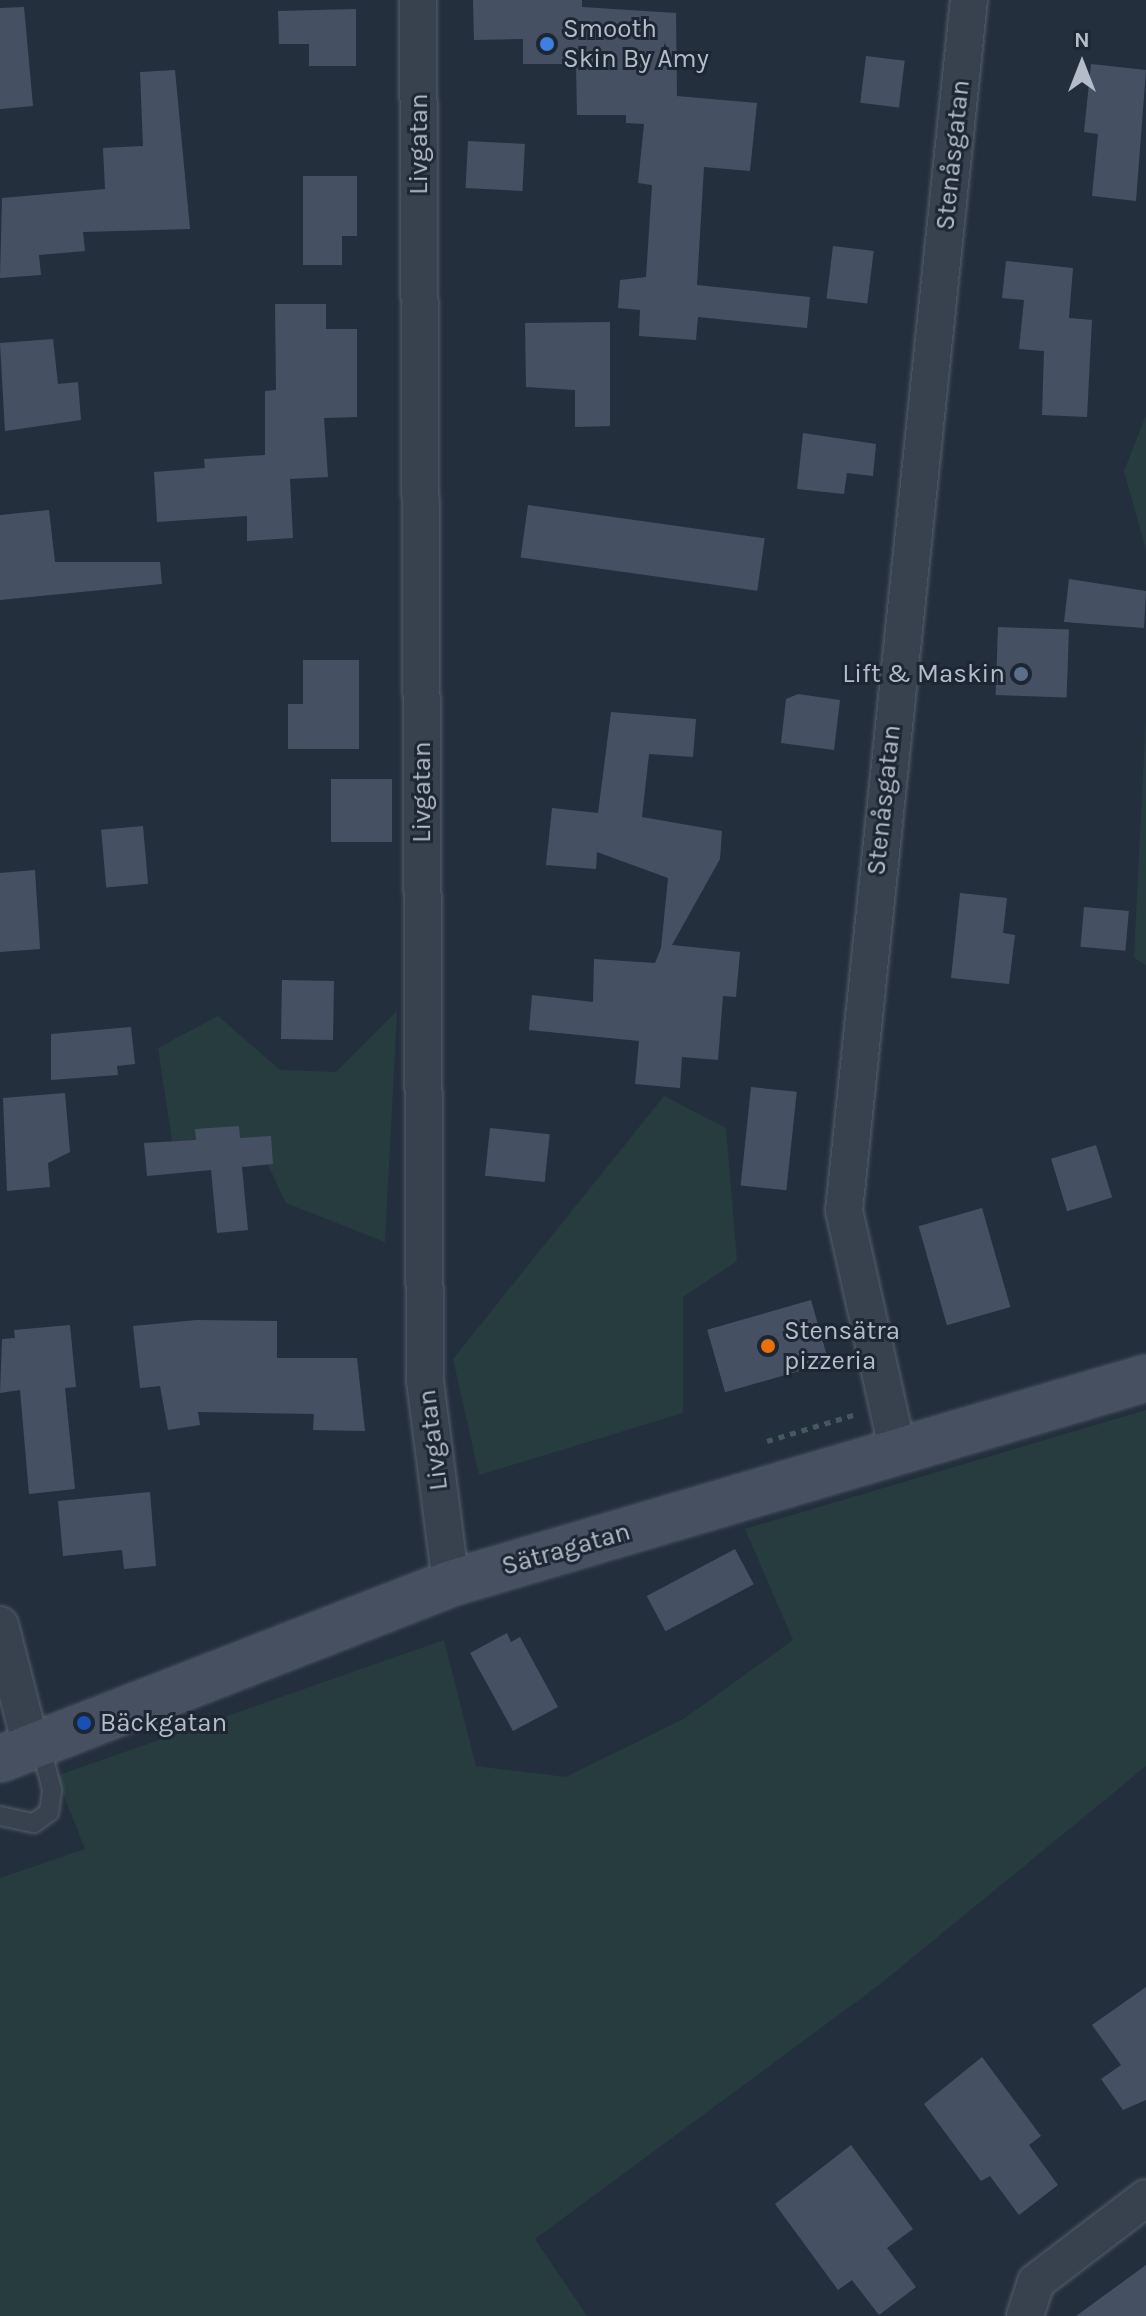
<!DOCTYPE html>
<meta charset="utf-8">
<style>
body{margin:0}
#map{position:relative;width:1146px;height:2316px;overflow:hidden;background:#242f3e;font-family:Karla,sans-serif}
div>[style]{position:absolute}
.green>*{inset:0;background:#263c3f}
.building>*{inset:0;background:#455162;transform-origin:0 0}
.path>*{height:5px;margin-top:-2.5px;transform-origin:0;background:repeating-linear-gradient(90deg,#44595c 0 6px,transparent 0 12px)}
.roads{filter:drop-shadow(0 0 2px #565f6c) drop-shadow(0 0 2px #565f6c)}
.lane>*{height:18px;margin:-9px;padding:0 9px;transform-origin:9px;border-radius:9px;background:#38414e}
.street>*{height:36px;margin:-18px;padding:0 18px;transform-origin:18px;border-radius:18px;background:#38414e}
.secondary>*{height:44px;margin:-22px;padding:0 22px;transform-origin:22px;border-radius:22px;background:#465061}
.dots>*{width:22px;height:22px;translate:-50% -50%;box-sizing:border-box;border:4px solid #1d2633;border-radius:50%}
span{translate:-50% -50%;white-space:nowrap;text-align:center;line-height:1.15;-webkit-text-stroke:6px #1d2633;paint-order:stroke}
.poi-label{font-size:26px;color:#b4bcc9}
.left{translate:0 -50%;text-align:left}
.right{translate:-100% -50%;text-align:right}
.street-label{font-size:26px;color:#b4bcc9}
.north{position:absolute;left:1042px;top:24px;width:80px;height:80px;-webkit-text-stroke:6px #1d2633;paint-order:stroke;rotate:0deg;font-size:22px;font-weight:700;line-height:32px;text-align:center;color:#b4bcc9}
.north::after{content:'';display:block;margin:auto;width:28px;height:36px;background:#b4bcc9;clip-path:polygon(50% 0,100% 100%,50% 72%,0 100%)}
</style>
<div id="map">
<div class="green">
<i style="clip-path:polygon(1146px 415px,1146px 550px,1124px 471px)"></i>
<i style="clip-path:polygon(1146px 716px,1146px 965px,1134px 958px)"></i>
<i style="clip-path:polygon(397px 1011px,385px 1242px,286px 1203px,257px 1142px,172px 1141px,158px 1048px,218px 1016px,280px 1070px,336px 1072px)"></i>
<i style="clip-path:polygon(664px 1096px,726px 1128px,737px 1261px,683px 1297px,683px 1413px,479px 1475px,453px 1359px)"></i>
<i style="clip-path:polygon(1146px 1410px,1146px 1766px,879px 1985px,535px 2239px,587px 2316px,0 2316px,0 1878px,85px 1849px,56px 1776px,444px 1640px,476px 1766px,566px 1777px,685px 1718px,793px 1640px,745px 1529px)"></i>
</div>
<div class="building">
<i style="clip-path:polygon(473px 0,582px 0,582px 7px,676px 13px,677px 96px,757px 103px,750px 171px,704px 167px,697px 285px,810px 297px,807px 328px,698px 317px,696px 340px,639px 336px,640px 310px,618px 308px,620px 280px,646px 277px,652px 185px,638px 183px,644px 124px,626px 123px,626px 115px,577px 115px,576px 64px,523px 64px,523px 39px,474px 40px)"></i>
<i style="clip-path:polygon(24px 7px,33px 106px,0 109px,0 8px)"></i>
<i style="clip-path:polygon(356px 9px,356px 66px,309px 66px,309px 44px,279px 44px,278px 11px)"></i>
<i style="left:866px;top:56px;width:39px;height:47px;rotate:7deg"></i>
<i style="clip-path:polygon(1091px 64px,1146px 70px,1136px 201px,1092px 196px,1098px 134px,1084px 132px)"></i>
<i style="clip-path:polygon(175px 70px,190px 229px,83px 232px,85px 251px,39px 255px,41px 275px,0 278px,2px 198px,105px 189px,103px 148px,143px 146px,140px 72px)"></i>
<i style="left:468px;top:141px;width:57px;height:47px;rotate:3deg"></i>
<i style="clip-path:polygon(303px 176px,357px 176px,357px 236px,342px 236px,342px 265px,303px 265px)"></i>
<i style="left:833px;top:246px;width:41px;height:53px;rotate:7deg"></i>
<i style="clip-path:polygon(1006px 261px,1073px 268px,1069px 318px,1092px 320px,1087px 417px,1042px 415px,1044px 351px,1019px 349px,1024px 300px,1002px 298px)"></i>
<i style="clip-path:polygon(275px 304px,326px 304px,326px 329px,357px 329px,357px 417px,324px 418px,328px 477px,290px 479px,293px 538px,247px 541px,247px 516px,157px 522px,154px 472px,205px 468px,204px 459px,265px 455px,265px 391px,276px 390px)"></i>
<i style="clip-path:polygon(610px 322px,610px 426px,575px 427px,575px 390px,526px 387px,525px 323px)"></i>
<i style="clip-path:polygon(53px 339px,58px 384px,78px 382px,81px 420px,5px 431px,0 343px)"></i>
<i style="clip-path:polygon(803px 433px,876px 444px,873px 476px,847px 473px,844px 494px,797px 489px)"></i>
<i style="left:528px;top:505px;width:239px;height:53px;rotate:8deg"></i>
<i style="clip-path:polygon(49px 510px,55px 562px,160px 562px,162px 584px,0 600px,0 515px)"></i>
<i style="clip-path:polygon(1069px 579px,1146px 591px,1144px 628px,1064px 622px)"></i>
<i style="left:998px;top:627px;width:71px;height:68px;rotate:2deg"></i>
<i style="clip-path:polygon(303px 660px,359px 660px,359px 749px,288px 749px,288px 704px,303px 704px)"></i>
<i style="clip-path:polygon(798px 694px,840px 700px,834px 750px,781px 743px,786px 699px)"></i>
<i style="clip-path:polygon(611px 712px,696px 719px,693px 757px,649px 754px,642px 817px,722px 831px,720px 859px,672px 945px,740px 952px,736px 997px,723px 996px,718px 1060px,682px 1057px,680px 1088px,635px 1084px,639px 1041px,529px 1030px,532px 995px,593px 1002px,594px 959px,655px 963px,661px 948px,668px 878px,597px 852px,596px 869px,546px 865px,552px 808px,598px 813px)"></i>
<i style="left:331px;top:779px;width:61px;height:63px"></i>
<i style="left:143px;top:826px;width:58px;height:42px;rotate:85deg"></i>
<i style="clip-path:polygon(35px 870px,40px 949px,0 952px,0 873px)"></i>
<i style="clip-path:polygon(960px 893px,1007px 898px,1003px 933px,1015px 935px,1009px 984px,951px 978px)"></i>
<i style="left:1084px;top:907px;width:45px;height:40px;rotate:5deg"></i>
<i style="left:334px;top:981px;width:59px;height:52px;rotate:91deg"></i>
<i style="clip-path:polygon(131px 1027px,135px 1064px,117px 1066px,118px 1075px,51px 1080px,51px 1034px)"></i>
<i style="left:751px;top:1087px;width:46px;height:99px;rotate:6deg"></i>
<i style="clip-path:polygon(65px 1093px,70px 1152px,48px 1163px,50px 1187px,7px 1191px,3px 1098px)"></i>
<i style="clip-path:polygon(239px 1126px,240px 1138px,271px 1136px,273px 1164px,242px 1167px,248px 1230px,217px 1233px,211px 1170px,147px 1176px,144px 1143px,196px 1140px,195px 1129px)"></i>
<i style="left:490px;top:1128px;width:60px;height:48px;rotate:6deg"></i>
<i style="left:1096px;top:1145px;width:55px;height:47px;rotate:73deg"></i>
<i style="left:982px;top:1208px;width:103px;height:66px;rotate:74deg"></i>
<i style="left:811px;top:1300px;width:65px;height:108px;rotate:74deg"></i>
<i style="clip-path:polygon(197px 1320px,277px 1321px,277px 1358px,357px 1358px,365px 1431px,313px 1430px,314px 1414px,198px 1412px,200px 1425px,168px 1430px,160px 1386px,140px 1388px,133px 1326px)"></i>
<i style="clip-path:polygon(70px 1325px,76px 1387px,65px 1388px,75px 1489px,29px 1494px,20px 1390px,0 1393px,2px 1339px,15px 1338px,14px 1330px)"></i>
<i style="clip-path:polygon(150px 1492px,156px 1566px,124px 1569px,122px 1550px,63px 1556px,58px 1501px)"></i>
<i style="left:735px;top:1549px;width:40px;height:100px;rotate:62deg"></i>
<i style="clip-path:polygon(507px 1633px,511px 1642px,520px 1637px,558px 1707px,513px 1731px,470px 1653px)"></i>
<i style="clip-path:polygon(1146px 1987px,1146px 2100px,1123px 2110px,1101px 2079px,1121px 2065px,1092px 2025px)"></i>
<i style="clip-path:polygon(982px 2057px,1041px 2136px,1029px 2145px,1058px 2185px,1019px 2215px,990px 2176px,981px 2181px,924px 2104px)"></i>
<i style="clip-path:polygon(851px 2145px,913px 2229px,887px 2248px,916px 2287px,879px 2315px,852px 2280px,838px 2290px,775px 2204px)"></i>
<i style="clip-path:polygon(1146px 2265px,1146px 2316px,1076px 2316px)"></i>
</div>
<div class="path">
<i style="left:767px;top:1441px;width:90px;rotate:-16.8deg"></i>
</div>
<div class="roads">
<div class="lane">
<i style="left:0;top:1816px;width:35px;rotate:12deg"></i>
<i style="left:34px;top:1823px;width:19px;rotate:-36deg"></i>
<i style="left:49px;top:1812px;width:22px;rotate:-82deg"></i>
<i style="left:52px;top:1790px;width:49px;rotate:-104.3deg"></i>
</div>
<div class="street">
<i style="left:418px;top:0;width:1381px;rotate:89.71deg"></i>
<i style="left:425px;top:1381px;width:204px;rotate:82.7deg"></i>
<i style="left:898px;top:1452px;width:247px;rotate:-102.6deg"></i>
<i style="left:844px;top:1211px;width:1217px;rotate:-84.11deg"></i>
<i style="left:0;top:1625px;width:125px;rotate:75.6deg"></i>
<i style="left:1025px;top:2316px;width:36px;rotate:-72deg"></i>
<i style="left:1036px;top:2282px;width:138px;rotate:-37.4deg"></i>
</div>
<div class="secondary">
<i style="left:0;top:1759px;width:484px;rotate:-21.3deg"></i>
<i style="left:451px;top:1583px;width:725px;rotate:-16.43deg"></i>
</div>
</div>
<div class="dots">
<i style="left:547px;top:44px;background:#3f7fe0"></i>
<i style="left:1021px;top:674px;background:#5c6f8a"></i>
<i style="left:768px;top:1346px;background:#e8710a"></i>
<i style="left:84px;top:1723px;background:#1a4fb4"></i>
</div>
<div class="poi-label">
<span class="left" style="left:563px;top:44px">Smooth<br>Skin By Amy</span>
<span class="right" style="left:1005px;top:674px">Lift &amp; Maskin</span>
<span class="left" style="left:784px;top:1346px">Stensätra<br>pizzeria</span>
<span class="left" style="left:100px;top:1723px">Bäckgatan</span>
</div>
<div class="street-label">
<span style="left:419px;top:144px;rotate:-90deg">Livgatan</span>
<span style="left:953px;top:155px;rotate:-84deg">Stenåsgatan</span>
<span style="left:422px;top:792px;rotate:-90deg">Livgatan</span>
<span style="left:884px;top:800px;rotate:-84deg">Stenåsgatan</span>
<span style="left:433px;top:1440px;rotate:-97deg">Livgatan</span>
<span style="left:566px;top:1549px;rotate:-16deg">Sätragatan</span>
</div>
<div class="north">N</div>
</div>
